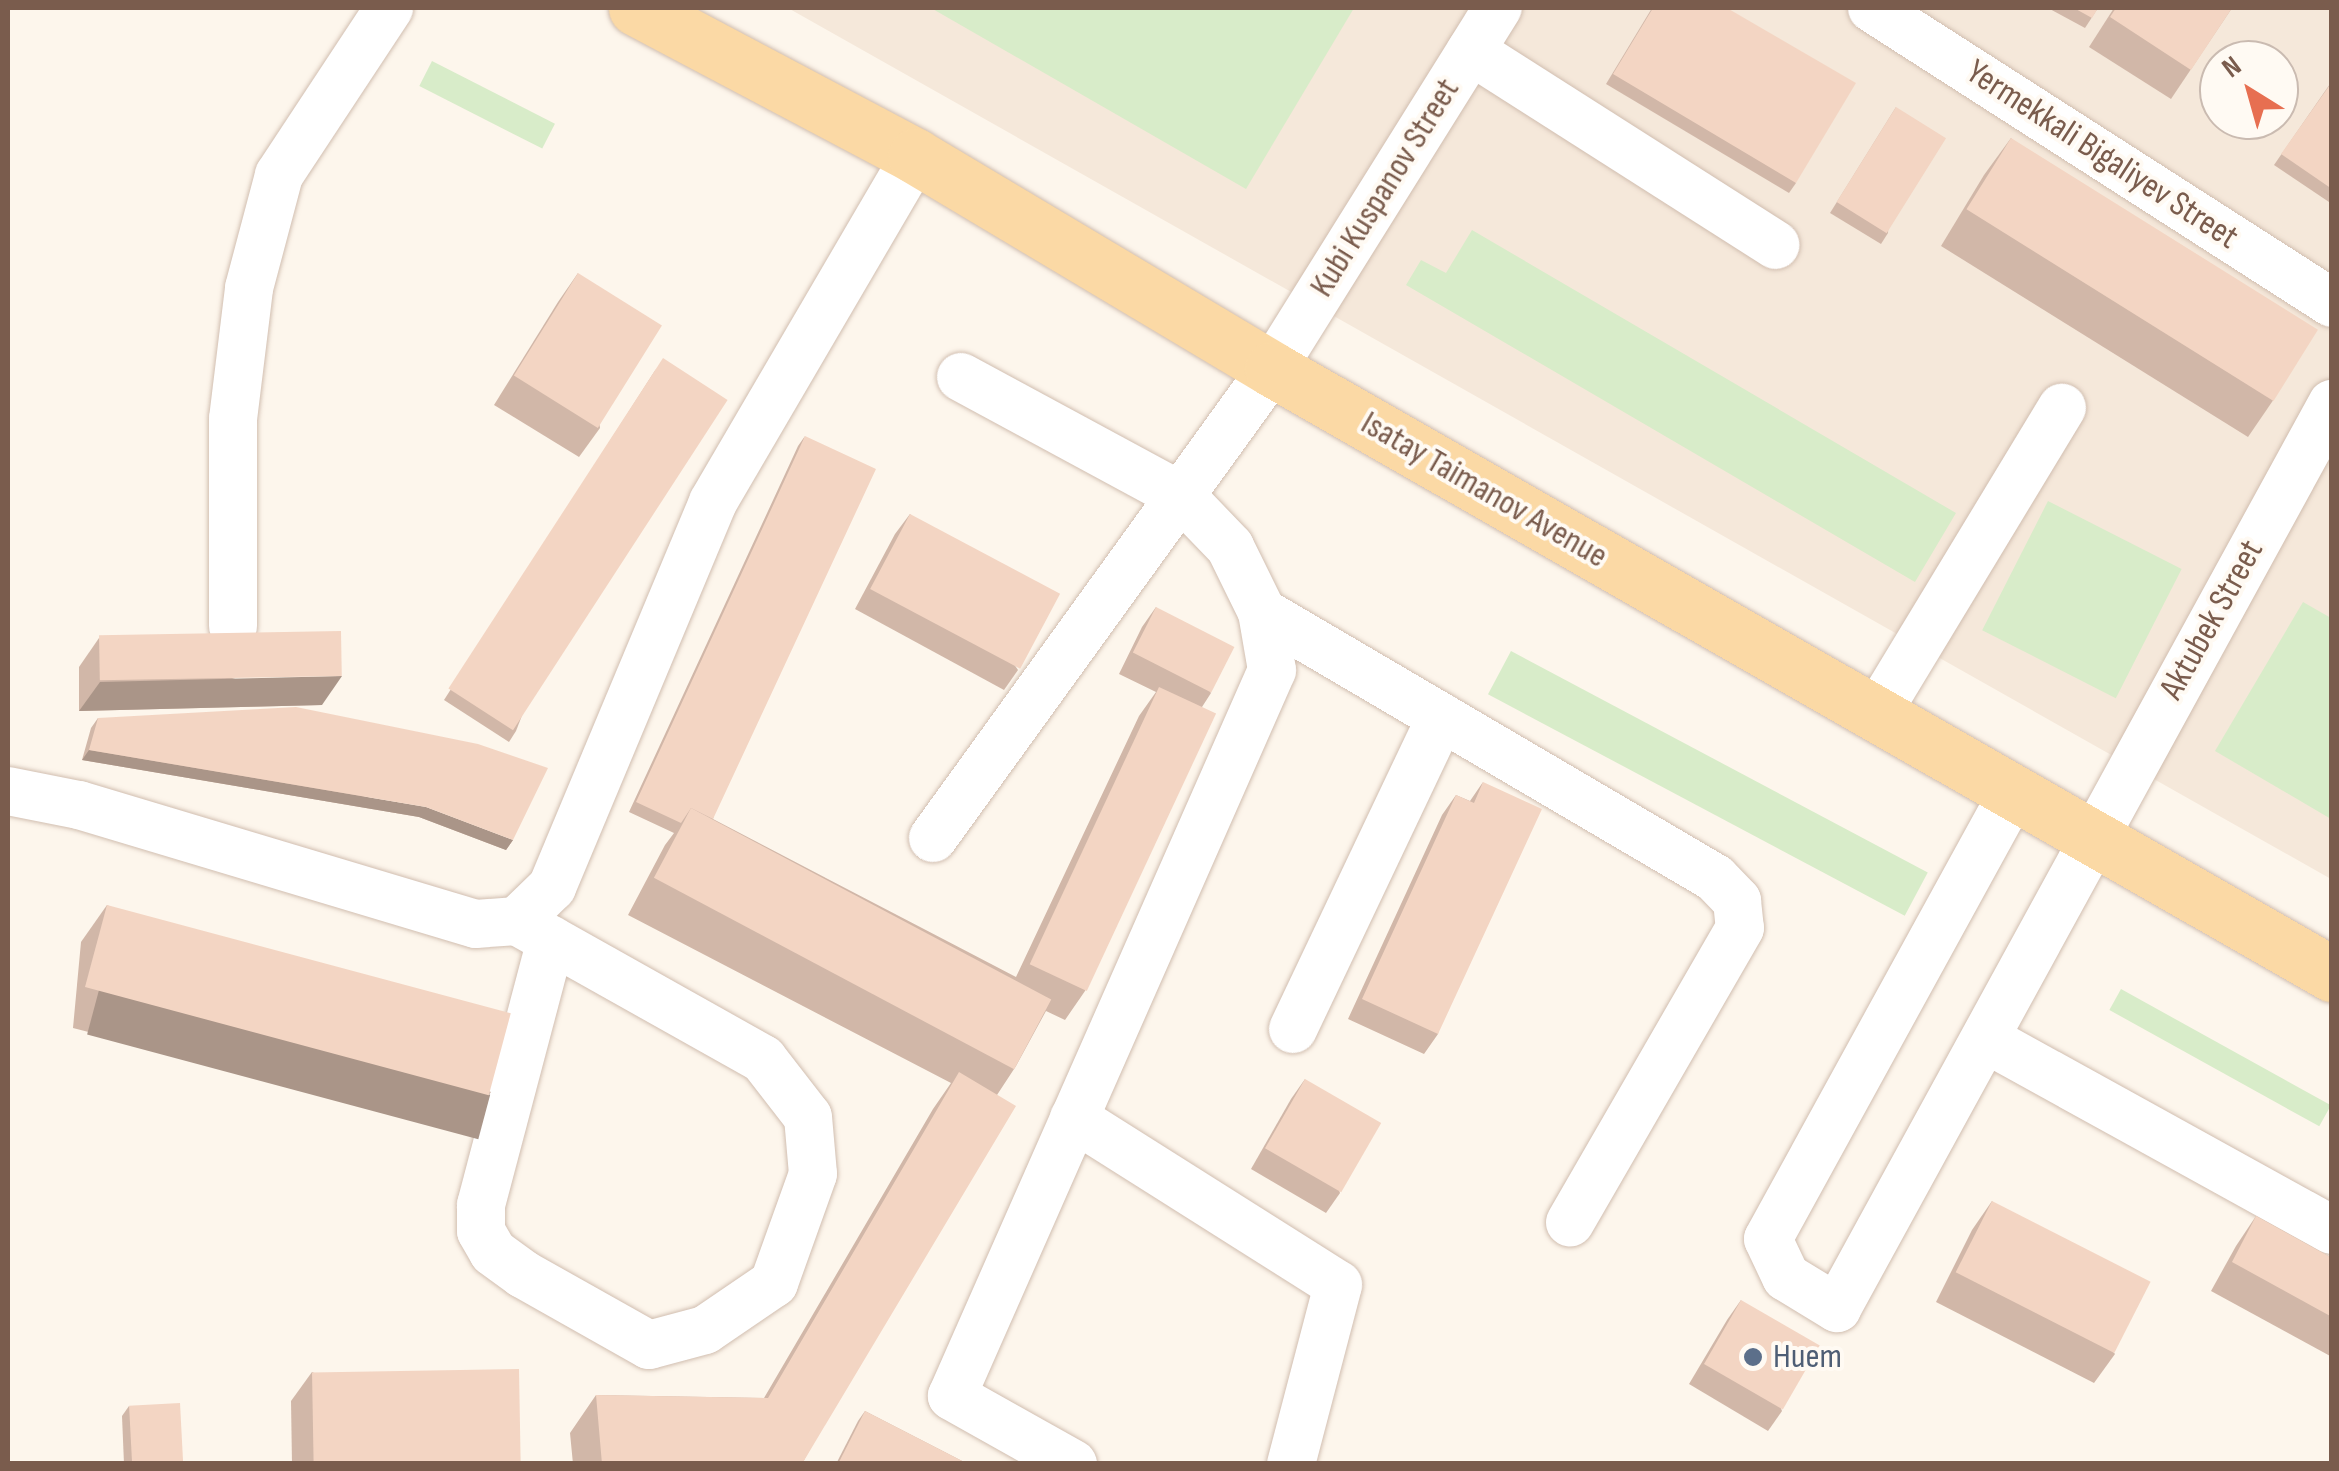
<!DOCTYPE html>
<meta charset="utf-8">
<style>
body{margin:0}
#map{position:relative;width:2339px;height:1471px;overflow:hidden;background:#fdf6ec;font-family:"Sofia Sans Condensed",sans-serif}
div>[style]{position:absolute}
.residential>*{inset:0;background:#f5e8da}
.green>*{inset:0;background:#d8ecc9;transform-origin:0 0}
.roads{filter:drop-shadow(0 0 2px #d1beb0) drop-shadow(0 0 2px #d1beb0)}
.minor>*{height:48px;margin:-24px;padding:0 24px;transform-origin:24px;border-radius:24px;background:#fff}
.major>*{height:55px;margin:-27.5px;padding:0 27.5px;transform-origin:27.5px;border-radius:27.5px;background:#fbd9a5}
.wall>*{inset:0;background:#d1b7a8}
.shaded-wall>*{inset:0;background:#aa9588;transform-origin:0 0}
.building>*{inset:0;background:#f3d5c3;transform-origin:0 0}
.dots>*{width:28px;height:28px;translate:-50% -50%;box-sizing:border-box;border:5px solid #fffaf3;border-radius:50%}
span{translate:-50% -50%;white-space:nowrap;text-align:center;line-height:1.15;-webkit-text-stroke:8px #fffaf3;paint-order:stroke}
.street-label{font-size:35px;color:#7a5c4d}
.service-label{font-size:35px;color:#4e5e75}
.left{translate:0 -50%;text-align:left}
.frame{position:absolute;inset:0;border:10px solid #7a5c4d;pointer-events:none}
.north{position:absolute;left:2199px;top:40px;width:100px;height:100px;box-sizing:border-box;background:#fffaf3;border:2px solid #cabbb1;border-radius:50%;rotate:323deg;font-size:28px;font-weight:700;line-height:40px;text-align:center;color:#7a5c4d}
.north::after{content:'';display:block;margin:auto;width:35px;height:45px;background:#e76f51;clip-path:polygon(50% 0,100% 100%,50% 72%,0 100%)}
</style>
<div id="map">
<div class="residential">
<i style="clip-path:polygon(evenodd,788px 8px,2331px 8px,2331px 879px,788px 8px,2219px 60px,2279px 60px,2279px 120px,2219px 120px,2219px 60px)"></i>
</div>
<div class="green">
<i style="clip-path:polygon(931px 8px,1354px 8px,1246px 189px)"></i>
<i style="left:432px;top:61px;width:138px;height:28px;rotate:27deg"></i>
<i style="clip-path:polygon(1472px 230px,1956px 513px,1915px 582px,1406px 285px,1421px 260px,1446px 273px)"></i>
<i style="left:2048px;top:501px;width:150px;height:145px;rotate:27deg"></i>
<i style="clip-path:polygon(2303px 602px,2331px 618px,2331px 819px,2215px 751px)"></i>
<i style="left:1511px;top:651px;width:472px;height:49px;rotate:28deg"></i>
<i style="left:2121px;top:989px;width:240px;height:24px;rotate:29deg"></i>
</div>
<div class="roads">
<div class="minor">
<i style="left:1872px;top:8px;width:546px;rotate:32.67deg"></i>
<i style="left:1471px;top:51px;width:361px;rotate:32.5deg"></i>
<i style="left:961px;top:377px;width:250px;rotate:28.4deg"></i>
<i style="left:1181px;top:496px;width:71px;rotate:46.1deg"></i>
<i style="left:1230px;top:547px;width:72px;rotate:63.8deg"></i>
<i style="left:1262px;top:612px;width:525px;rotate:30.42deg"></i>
<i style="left:1715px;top:878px;width:32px;rotate:46deg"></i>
<i style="left:1737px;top:901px;width:27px;rotate:84deg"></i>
<i style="left:1740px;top:928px;width:340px;rotate:120deg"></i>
<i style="left:233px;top:626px;width:207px;rotate:-90deg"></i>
<i style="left:233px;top:419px;width:132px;rotate:-83deg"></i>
<i style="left:249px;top:288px;width:117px;rotate:-75.1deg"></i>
<i style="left:279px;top:175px;width:200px;rotate:-56.6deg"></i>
<i style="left:1877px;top:713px;width:357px;rotate:-58.8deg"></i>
<i style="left:8px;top:791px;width:72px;rotate:11.2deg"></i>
<i style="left:79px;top:805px;width:414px;rotate:16.7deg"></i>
<i style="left:476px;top:924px;width:41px;rotate:-4.2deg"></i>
<i style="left:517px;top:921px;width:49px;rotate:-44.2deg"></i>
<i style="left:552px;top:887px;width:417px;rotate:-67.3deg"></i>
<i style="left:713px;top:502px;width:401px;rotate:-59.7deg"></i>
<i style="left:2014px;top:791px;width:511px;rotate:118.77deg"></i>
<i style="left:1768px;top:1239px;width:42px;rotate:64.7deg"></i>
<i style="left:1786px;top:1277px;width:60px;rotate:31.3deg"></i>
<i style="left:1837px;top:1308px;width:1031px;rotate:-61.3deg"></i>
<i style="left:933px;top:838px;width:579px;rotate:-54.14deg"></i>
<i style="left:1272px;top:369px;width:426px;rotate:-58deg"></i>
<i style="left:517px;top:921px;width:282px;rotate:29.3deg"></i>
<i style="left:763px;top:1059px;width:73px;rotate:52.2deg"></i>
<i style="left:808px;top:1117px;width:57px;rotate:85deg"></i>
<i style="left:813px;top:1174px;width:116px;rotate:109.7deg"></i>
<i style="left:774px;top:1283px;width:83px;rotate:145.7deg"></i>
<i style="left:705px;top:1330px;width:58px;rotate:165deg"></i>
<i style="left:649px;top:1345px;width:145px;rotate:-150.6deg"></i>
<i style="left:523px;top:1274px;width:37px;rotate:-144deg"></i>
<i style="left:493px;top:1252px;width:24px;rotate:-120deg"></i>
<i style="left:481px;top:1231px;width:26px;rotate:-90deg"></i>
<i style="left:481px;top:1205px;width:274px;rotate:-75.2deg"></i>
<i style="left:1293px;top:1029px;width:345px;rotate:-64.6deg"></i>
<i style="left:1986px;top:1039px;width:395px;rotate:28.9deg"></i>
<i style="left:1074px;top:1118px;width:312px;rotate:32.3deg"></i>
<i style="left:1338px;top:1285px;width:185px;rotate:104.7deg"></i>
<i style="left:1073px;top:1464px;width:139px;rotate:-150.7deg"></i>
<i style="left:952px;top:1396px;width:793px;rotate:-66.21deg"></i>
<i style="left:1272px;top:670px;width:59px;rotate:-99.8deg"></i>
</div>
<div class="major">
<i style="left:636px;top:8px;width:316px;rotate:27.9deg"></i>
<i style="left:915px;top:156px;width:416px;rotate:30.8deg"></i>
<i style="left:1272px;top:369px;width:1221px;rotate:29.72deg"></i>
</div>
</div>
<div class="wall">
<i style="clip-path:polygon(1652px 8px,1727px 8px,1796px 183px,1789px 193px,1606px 84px)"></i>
<i style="clip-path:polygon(2048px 8px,2098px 8px,2085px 28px)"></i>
<i style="clip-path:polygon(2114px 8px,2232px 8px,2171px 99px,2089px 47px)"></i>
<i style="clip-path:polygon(2332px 81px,2332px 204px,2274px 165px)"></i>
<i style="clip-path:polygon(1896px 107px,1888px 233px,1881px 244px,1830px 213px)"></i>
<i style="clip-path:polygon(2011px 138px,2274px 399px,2248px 437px,1941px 246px,1984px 175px)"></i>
<i style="clip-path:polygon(578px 273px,600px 428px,579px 457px,494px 405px,558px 302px)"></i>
<i style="clip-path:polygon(656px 369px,516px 731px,509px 742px,444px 700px)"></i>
<i style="clip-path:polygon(805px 436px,713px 819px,1016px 977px,1139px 716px,1156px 692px,1119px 674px,1142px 627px,1156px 607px,1211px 693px,1202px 707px,1085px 991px,1065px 1020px,1046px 1011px,1016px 1066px,997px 1095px,802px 1464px,573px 1464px,570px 1433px,596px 1395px,764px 1398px,933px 1109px,951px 1083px,628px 915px,665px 845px,674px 833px,629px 812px,798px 446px)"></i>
<i style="clip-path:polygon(910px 514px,1018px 670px,1004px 690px,855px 609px,895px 534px)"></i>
<i style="clip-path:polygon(99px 638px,322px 705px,79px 711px,79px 667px)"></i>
<i style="clip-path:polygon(98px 718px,513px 840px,506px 850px,419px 817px,82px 760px,91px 728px)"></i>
<i style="clip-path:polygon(1483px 782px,1438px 1034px,1424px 1054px,1348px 1019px,1442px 815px,1456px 795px,1470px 801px)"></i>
<i style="clip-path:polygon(107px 905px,491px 1092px,465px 1129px,73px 1028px,81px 942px)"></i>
<i style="clip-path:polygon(1305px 1079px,1340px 1193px,1326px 1213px,1251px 1169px,1291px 1099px)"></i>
<i style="clip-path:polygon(1992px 1201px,2115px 1354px,2094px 1383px,1936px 1302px,1972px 1230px)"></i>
<i style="clip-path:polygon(2256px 1216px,2332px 1258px,2332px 1357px,2211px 1291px,2236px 1246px)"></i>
<i style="clip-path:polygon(1741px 1300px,1782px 1411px,1768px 1431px,1689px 1384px,1727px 1320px)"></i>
<i style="clip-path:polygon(312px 1372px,521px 1464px,292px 1464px,291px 1401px)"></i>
<i style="clip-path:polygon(129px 1406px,183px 1464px,124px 1464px,122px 1416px)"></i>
<i style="clip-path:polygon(865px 1411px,968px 1464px,836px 1464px,858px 1421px)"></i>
</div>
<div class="shaded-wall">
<i style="clip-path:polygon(342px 676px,322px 705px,79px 711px,100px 682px)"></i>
<i style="clip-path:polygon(89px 750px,426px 807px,513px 840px,506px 850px,419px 817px,82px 760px)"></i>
<i style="left:99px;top:990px;width:405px;height:46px;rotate:15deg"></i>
</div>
<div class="building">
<i style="clip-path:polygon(1653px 8px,1727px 8px,1856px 83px,1796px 183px,1613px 74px)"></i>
<i style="clip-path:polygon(2074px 8px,2098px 8px,2092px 18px)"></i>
<i style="clip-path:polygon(2116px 8px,2232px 8px,2191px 70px,2110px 17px)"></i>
<i style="clip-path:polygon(2332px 82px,2332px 189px,2281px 154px)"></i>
<i style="left:1896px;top:107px;width:59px;height:112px;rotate:32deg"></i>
<i style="left:2011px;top:138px;width:362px;height:84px;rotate:32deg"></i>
<i style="left:578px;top:273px;width:99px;height:121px;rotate:32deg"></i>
<i style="left:663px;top:358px;width:77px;height:394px;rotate:33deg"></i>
<i style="clip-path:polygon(805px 436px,876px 469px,713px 819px,691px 808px,681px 823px,636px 802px)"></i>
<i style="left:910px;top:514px;width:170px;height:85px;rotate:28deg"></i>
<i style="left:1156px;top:607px;width:88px;height:51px;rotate:27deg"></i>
<i style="left:341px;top:631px;width:45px;height:242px;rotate:89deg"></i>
<i style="left:1159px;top:687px;width:63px;height:306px;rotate:25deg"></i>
<i style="clip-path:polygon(296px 707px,478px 744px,548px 768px,513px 840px,426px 807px,89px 750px,98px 718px)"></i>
<i style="clip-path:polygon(1483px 782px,1542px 809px,1438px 1034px,1362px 999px,1456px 795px,1474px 803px)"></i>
<i style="left:691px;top:808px;width:408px;height:79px;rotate:28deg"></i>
<i style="left:107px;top:905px;width:418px;height:85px;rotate:15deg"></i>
<i style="clip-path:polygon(959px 1072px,1016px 1106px,802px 1464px,602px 1464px,596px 1395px,768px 1398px)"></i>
<i style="left:1305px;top:1079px;width:88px;height:80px;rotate:30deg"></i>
<i style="left:1992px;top:1201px;width:178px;height:80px;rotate:27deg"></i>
<i style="clip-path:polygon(2256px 1216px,2332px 1258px,2332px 1317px,2232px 1262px)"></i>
<i style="left:1741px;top:1300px;width:91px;height:74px;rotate:30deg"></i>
<i style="left:519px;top:1369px;width:95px;height:207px;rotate:89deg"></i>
<i style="left:180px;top:1403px;width:61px;height:51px;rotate:87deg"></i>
<i style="clip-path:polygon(865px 1411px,968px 1464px,838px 1464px)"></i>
</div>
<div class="dots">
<i style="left:1753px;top:1357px;background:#5c6f8a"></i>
</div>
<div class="street-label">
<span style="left:2102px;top:155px;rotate:33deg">Yermekkali Bigaliyev Street</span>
<span style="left:1385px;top:188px;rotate:-58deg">Kubi Kuspanov Street</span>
<span style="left:1484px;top:490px;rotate:30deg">Isatay Taimanov Avenue</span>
<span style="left:2212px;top:620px;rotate:-61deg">Aktubek Street</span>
</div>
<div class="service-label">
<span class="left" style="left:1773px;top:1357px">Ниет</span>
</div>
<div class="frame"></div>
<div class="north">N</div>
</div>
